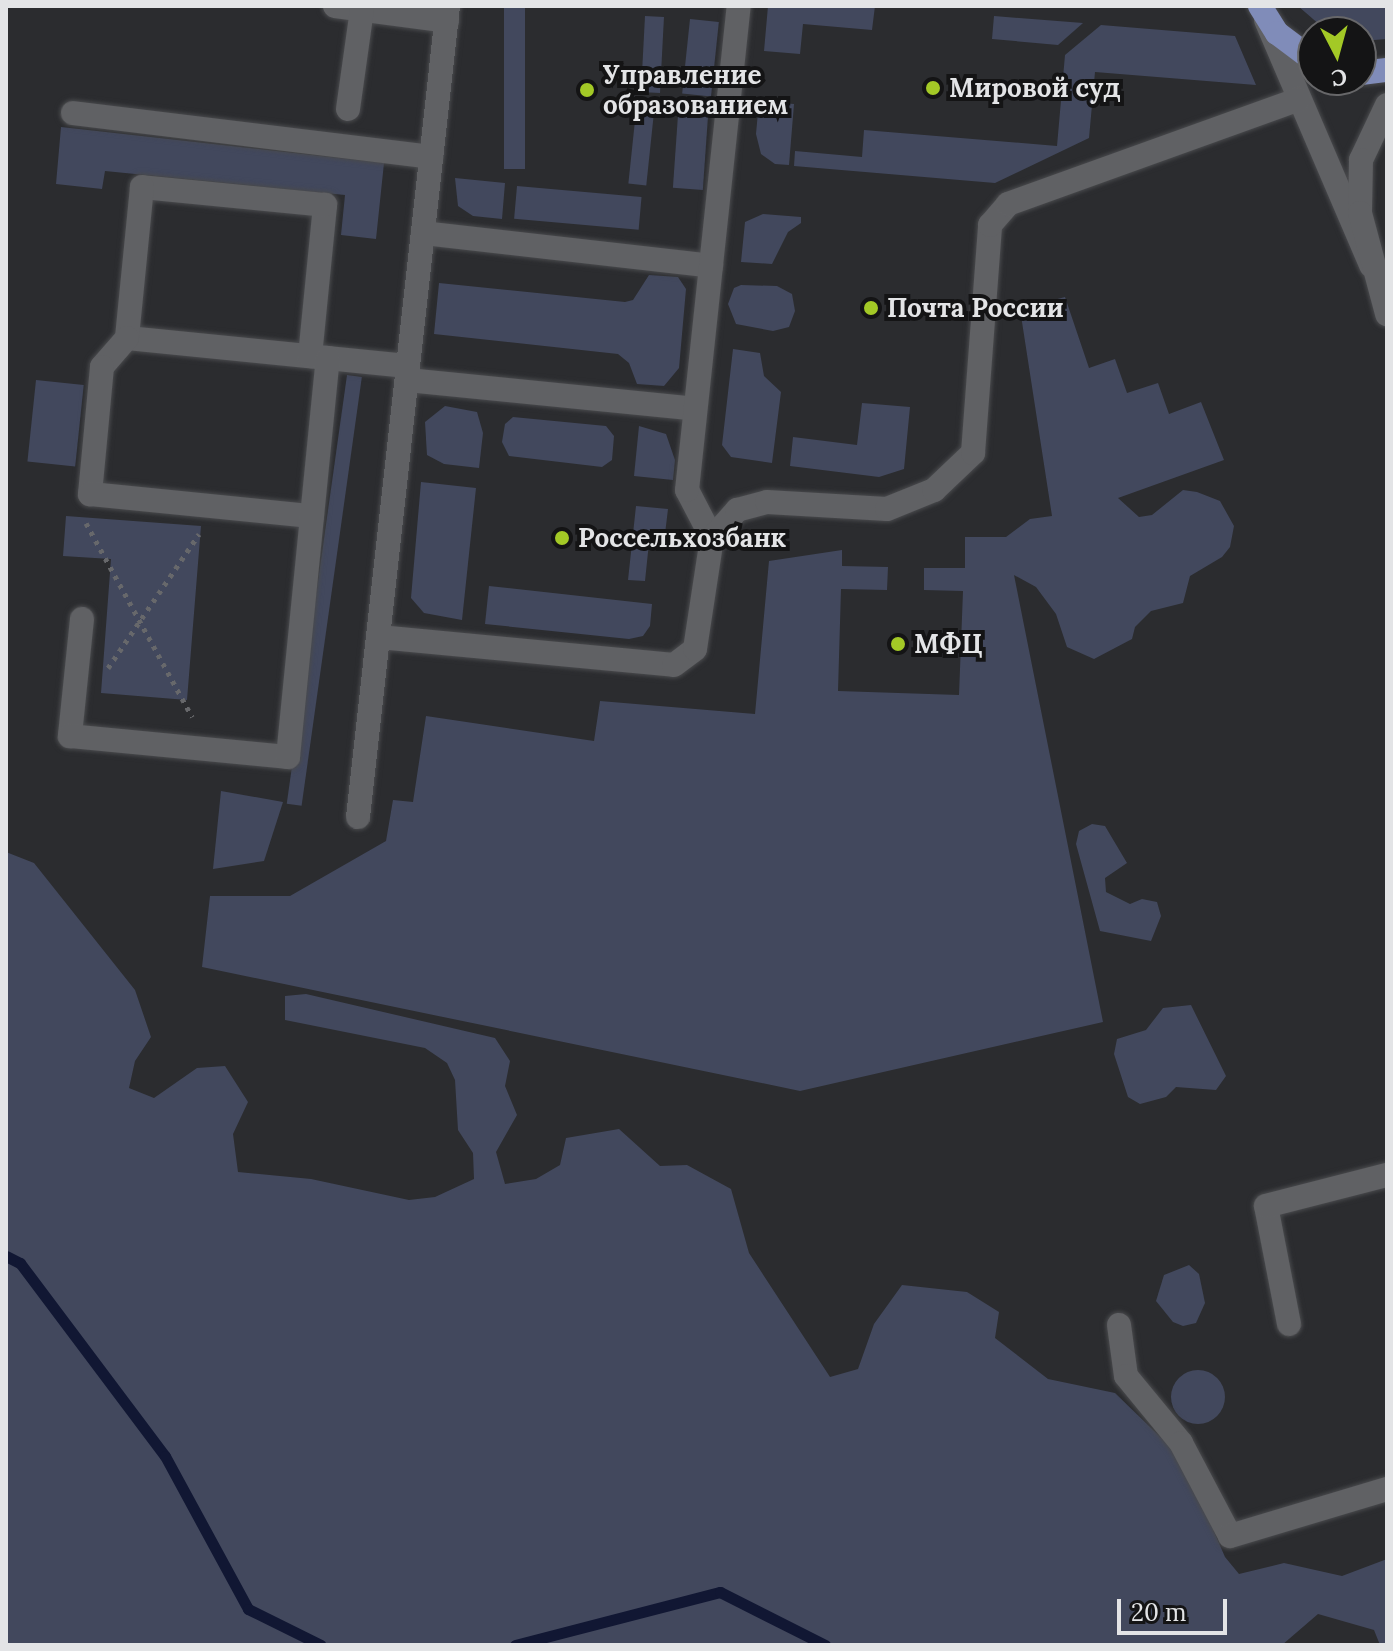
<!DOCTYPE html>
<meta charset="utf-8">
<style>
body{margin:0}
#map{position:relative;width:1393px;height:1651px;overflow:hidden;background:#2b2c2f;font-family:Lora,serif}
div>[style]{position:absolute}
.green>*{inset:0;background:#42485d;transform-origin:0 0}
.round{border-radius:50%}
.stream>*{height:11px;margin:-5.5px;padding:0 5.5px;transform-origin:5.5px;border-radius:5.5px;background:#111733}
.path>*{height:5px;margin-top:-2.5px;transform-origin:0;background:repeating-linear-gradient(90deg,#67686b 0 4px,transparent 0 10px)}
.roads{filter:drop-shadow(0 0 2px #494a4d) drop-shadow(0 0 2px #494a4d)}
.minor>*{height:24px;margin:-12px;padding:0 12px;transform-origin:12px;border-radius:12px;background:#606164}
.major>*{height:24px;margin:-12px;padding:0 12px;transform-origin:12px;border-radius:12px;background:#808cb9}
.dots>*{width:22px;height:22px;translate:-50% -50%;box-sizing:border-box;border:4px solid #141415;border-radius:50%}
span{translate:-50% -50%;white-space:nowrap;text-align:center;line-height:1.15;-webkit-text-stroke:8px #141415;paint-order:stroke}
.poi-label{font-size:26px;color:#e3e4e6;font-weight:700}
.left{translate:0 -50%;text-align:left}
.frame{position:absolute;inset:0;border:8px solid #e3e4e6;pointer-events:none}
.north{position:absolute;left:1297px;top:16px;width:80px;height:80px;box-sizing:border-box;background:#141415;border:2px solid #676769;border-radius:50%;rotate:174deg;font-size:22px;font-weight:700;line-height:32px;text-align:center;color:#e3e4e6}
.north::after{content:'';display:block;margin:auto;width:28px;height:36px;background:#a3c926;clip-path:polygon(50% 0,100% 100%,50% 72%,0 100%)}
.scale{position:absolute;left:1117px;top:1599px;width:110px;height:36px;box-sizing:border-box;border:4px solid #e3e4e6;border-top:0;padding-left:10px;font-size:24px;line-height:28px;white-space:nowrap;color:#e3e4e6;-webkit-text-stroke:6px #141415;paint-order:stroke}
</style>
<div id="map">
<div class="green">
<i style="left:504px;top:6px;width:21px;height:163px"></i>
<i style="clip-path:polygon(768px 6px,875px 6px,872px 30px,803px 24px,800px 54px,764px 51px)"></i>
<i style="clip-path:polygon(1298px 6px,1387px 6px,1387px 39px,1361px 41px,1361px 32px,1328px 32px)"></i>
<i style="left:645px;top:16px;width:19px;height:76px;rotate:3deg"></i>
<i style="clip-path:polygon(994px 16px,1083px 23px,1058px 45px,992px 39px)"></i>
<i style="left:690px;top:19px;width:29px;height:75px;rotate:6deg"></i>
<i style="clip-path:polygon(1101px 25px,1235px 36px,1256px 85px,1095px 72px,1089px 138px,995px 183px,794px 166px,795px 151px,862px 157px,864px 130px,1057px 146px,1065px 55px)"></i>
<i style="clip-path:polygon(759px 101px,794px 104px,789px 165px,775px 164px,761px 154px,756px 134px)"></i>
<i style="left:636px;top:111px;width:18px;height:73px;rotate:6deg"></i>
<i style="left:678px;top:115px;width:30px;height:73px;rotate:4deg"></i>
<i style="clip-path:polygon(61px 127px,384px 163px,376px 239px,341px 235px,345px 195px,105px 171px,102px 189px,56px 184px)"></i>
<i style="clip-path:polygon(455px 178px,505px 183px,502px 219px,473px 216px,458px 206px)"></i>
<i style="left:517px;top:186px;width:125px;height:33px;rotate:5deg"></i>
<i style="clip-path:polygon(763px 214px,801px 217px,801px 223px,788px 232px,772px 264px,741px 262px,745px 222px)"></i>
<i style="clip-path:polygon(649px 275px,678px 277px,686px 289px,679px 368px,664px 386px,637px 384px,629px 363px,618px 354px,434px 334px,439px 283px,625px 302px,633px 300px)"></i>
<i style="clip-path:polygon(741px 285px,777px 286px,792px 294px,795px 311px,789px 327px,773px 331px,736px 324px,728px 304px,734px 288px)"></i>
<i style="clip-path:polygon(1065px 297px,1089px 368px,1115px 359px,1127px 393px,1158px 383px,1169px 414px,1201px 402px,1224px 460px,1118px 498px,1139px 517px,1152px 515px,1183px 490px,1197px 492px,1220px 501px,1234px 526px,1230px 547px,1222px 557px,1190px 576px,1183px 603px,1151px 611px,1135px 627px,1132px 639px,1094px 659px,1067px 647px,1056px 614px,1036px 587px,1014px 575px,1103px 1022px,800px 1091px,202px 967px,210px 896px,290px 896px,386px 841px,393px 800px,413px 802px,426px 716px,594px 741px,600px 701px,755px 714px,769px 561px,842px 550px,842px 566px,888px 567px,887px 590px,841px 589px,838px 691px,959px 695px,963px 591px,924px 590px,924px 568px,965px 568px,965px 537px,1006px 537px,1030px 519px,1052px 516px,1020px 309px)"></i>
<i style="clip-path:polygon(733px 349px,760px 353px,764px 376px,781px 392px,772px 463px,731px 457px,722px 445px)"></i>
<i style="left:347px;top:375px;width:15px;height:433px;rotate:8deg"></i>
<i style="left:36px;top:380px;width:48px;height:82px;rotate:6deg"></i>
<i style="clip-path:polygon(862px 403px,910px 407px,904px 469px,879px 477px,790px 466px,793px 437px,857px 445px)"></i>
<i style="clip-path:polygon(445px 406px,477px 412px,483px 433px,479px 468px,444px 464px,427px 455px,425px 422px)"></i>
<i style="clip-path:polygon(513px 417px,606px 426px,614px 436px,612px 460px,602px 467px,509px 456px,502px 442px,505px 424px)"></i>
<i style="clip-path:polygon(639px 426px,666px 434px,675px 460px,673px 480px,634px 476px)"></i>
<i style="clip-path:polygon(421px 482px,476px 488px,462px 620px,424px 613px,411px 598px)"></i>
<i style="clip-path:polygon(636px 506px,668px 509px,665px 534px,650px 533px,645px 581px,628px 580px)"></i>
<i style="clip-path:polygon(66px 516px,201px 526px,187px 700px,101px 693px,111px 559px,63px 556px)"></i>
<i style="clip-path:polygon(489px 586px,652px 604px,650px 626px,643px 636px,629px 639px,485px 624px)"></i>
<i style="clip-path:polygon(221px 791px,283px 802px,264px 861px,213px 869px)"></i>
<i style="clip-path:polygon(1092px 824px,1105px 826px,1127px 863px,1105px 878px,1106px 892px,1130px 904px,1142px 899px,1157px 902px,1161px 916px,1151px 941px,1100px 931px,1076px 844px,1079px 831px)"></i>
<i style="clip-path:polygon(6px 852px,34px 863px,135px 990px,151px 1037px,135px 1061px,129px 1088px,154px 1098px,197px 1068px,225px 1066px,248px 1102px,233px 1134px,238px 1172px,311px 1179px,409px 1200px,435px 1197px,474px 1179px,473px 1153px,458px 1130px,455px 1080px,447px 1063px,425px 1048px,285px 1020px,285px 996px,306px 994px,495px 1038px,510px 1061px,505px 1086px,517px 1115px,496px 1152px,505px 1184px,536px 1179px,560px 1165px,566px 1138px,619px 1129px,660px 1166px,687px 1165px,731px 1189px,749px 1253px,830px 1377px,858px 1369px,874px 1324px,902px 1285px,967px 1292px,999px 1312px,995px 1338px,1048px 1379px,1115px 1393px,1182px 1458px,1225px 1557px,1239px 1574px,1284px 1563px,1342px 1576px,1387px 1559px,1387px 1645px,1380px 1645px,1374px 1630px,1318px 1614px,1282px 1645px,6px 1645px)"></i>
<i style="clip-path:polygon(1191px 1005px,1226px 1076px,1216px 1090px,1176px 1087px,1166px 1097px,1140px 1104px,1128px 1097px,1114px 1054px,1117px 1039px,1146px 1030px,1163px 1008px)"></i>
<i style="clip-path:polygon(1189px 1265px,1199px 1274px,1205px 1303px,1196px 1323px,1183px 1326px,1173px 1322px,1156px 1301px,1164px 1275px)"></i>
<i class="round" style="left:1171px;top:1370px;width:54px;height:54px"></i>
</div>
<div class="stream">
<i style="left:6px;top:1256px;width:16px;rotate:27deg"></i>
<i style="left:20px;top:1263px;width:241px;rotate:53.1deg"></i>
<i style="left:165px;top:1456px;width:174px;rotate:61.5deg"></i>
<i style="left:248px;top:1609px;width:81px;rotate:26.3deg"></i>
<i style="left:515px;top:1645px;width:212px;rotate:-14.5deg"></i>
<i style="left:720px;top:1592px;width:118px;rotate:26.8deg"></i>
</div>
<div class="path">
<i style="left:86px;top:523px;width:221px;rotate:61.3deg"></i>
<i style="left:108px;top:668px;width:162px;rotate:-55.8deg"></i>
</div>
<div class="roads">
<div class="minor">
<i style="left:335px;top:6px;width:113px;rotate:7.6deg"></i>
<i style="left:1266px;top:20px;width:267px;rotate:66.8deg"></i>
<i style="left:1387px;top:105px;width:61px;rotate:115.3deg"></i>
<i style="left:1361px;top:160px;width:53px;rotate:91.1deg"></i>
<i style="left:1360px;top:213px;width:105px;rotate:75deg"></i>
<i style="left:348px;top:109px;width:100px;rotate:-82deg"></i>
<i style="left:73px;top:113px;width:361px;rotate:7deg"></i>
<i style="left:423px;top:233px;width:290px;rotate:6.5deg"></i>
<i style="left:127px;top:338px;width:282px;rotate:5.7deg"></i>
<i style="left:310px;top:356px;width:152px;rotate:-84.3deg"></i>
<i style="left:325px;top:205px;width:184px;rotate:-174.4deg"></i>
<i style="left:142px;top:187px;width:152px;rotate:95.7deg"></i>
<i style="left:127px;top:338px;width:38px;rotate:131deg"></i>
<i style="left:102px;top:367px;width:128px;rotate:95.4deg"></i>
<i style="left:90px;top:494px;width:223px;rotate:5.7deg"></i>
<i style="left:407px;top:380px;width:289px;rotate:5.7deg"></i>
<i style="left:712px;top:538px;width:54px;rotate:-117.5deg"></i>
<i style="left:687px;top:490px;width:487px;rotate:-83.9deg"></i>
<i style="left:82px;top:619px;width:118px;rotate:95.9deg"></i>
<i style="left:70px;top:736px;width:219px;rotate:5.5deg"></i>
<i style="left:288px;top:757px;width:401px;rotate:-84.3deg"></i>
<i style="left:379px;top:637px;width:296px;rotate:5.4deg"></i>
<i style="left:674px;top:665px;width:26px;rotate:-37deg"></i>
<i style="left:695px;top:649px;width:112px;rotate:-81.3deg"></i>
<i style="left:712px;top:538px;width:38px;rotate:-48deg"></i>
<i style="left:737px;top:510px;width:31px;rotate:-15deg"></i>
<i style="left:767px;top:502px;width:120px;rotate:3.3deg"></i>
<i style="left:887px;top:509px;width:51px;rotate:-22deg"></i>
<i style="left:934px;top:490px;width:54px;rotate:-43.5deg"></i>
<i style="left:973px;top:453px;width:229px;rotate:-85.7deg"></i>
<i style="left:990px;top:225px;width:28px;rotate:-49deg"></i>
<i style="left:1008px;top:204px;width:309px;rotate:-19.8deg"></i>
<i style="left:358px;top:817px;width:816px;rotate:-83.67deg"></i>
<i style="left:1289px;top:1324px;width:120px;rotate:-101deg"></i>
<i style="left:1266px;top:1206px;width:125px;rotate:-14.4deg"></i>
<i style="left:1119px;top:1325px;width:51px;rotate:82.2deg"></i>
<i style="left:1126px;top:1376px;width:87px;rotate:50.6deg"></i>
<i style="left:1181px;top:1443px;width:105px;rotate:62.2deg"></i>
<i style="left:1230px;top:1536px;width:164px;rotate:-16.7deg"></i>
</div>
<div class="major">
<i style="left:1260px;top:6px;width:32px;rotate:58deg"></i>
<i style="left:1277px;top:33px;width:45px;rotate:36.9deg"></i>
<i style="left:1361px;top:73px;width:26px;rotate:-7deg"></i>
</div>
</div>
<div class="dots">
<i style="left:933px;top:88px;background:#a3c926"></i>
<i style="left:587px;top:90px;background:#a3c926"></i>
<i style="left:871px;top:308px;background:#a3c926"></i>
<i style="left:562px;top:538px;background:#a3c926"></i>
<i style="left:898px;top:644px;background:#a3c926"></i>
</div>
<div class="poi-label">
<span class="left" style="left:603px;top:90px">Управление<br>образованием</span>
<span class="left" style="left:949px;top:88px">Мировой суд</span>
<span class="left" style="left:887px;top:308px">Почта России</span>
<span class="left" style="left:578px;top:538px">Россельхозбанк</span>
<span class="left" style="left:914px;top:644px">МФЦ</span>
</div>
<div class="frame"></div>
<div class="north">С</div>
<div class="scale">20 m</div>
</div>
